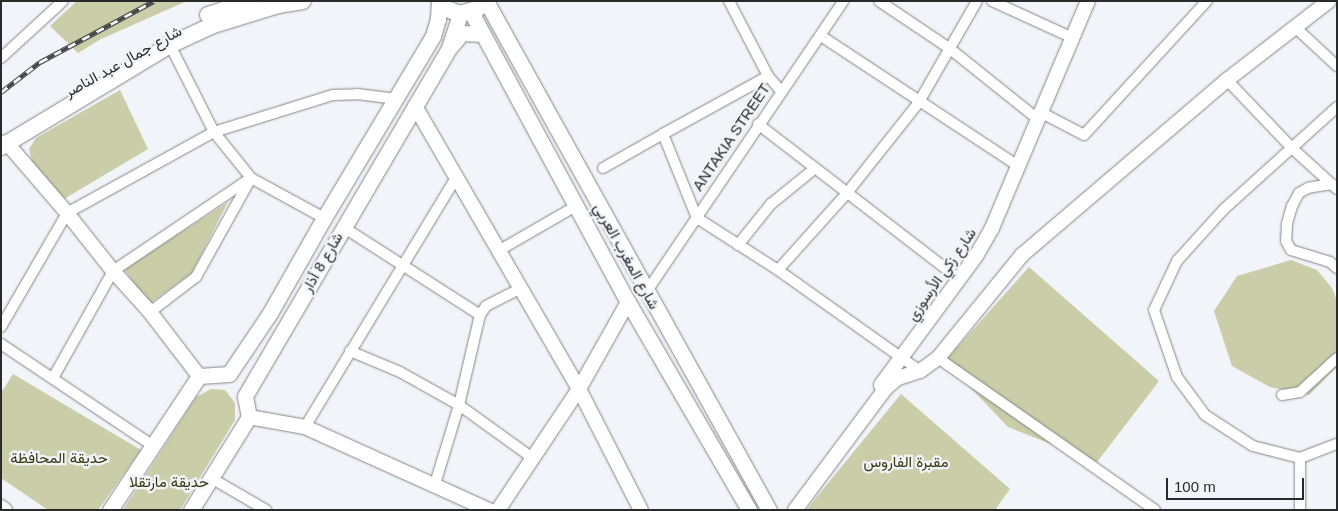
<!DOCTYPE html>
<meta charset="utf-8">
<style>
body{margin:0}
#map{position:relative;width:1338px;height:511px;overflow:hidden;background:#f1f4f8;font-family:Helvetica,Vazirmatn,sans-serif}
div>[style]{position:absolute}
.green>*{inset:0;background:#cacda7}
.roads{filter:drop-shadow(0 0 1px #84868a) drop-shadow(0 0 1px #84868a)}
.minor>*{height:10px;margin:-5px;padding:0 5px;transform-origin:5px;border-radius:5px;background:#fff}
.tertiary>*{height:14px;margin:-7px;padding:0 7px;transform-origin:7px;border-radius:7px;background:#fff}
.secondary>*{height:15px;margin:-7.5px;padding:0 7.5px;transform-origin:7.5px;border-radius:7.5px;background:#fff}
.primary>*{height:16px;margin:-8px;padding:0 8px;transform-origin:8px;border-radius:8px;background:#fff}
.rail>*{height:4.5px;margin-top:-2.25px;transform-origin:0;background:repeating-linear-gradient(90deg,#f1f4f8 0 8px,#434546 0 16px);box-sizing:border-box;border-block:1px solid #434546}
span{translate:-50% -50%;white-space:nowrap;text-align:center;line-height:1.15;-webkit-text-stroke:4.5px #f1f4f8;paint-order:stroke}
.street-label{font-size:15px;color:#292a2b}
.park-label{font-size:15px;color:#35360c}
.frame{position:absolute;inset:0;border:2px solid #292a2b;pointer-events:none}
.scale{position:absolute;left:1166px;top:478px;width:138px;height:22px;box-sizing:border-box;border:2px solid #292a2b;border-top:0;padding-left:6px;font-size:15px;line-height:18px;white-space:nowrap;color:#292a2b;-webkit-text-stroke:4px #f1f4f8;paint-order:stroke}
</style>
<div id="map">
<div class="green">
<i style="clip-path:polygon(77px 1px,187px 1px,101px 39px,78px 53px,50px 26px)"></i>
<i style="clip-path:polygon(120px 90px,148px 149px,64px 199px,33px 166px,29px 149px,36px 138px)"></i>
<i style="clip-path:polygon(228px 202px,192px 273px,149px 304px,124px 269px)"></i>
<i style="clip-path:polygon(1291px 260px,1317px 270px,1332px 288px,1337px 301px,1337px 367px,1309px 395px,1270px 387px,1232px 366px,1214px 311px,1237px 276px)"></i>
<i style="clip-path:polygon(1029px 267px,1159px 381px,1097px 462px,1008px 427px,945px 361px)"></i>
<i style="clip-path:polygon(13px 374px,141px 450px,98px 510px,48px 510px,1px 478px,1px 393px)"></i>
<i style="clip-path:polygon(211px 389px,225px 390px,235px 403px,235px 420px,180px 510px,123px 510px,196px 397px)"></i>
<i style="clip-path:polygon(901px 394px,1010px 489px,995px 510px,806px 510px)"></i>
</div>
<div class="roads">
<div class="minor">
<i style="left:729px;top:1px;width:85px;rotate:62.5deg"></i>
<i style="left:768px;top:76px;width:20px;rotate:49deg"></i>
<i style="left:879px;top:1px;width:84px;rotate:33.9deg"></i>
<i style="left:949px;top:48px;width:115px;rotate:38.7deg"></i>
<i style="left:992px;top:1px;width:89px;rotate:24.6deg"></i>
<i style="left:1296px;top:28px;width:56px;rotate:42.8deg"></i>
<i style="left:821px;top:36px;width:236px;rotate:33.4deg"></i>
<i style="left:170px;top:45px;width:97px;rotate:63.2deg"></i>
<i style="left:214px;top:132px;width:59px;rotate:51.2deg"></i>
<i style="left:251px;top:178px;width:83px;rotate:28.7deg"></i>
<i style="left:1px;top:58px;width:84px;rotate:-42.6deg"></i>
<i style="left:1227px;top:80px;width:95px;rotate:46.3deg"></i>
<i style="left:1293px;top:149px;width:59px;rotate:42.3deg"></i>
<i style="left:1337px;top:107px;width:152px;rotate:137.9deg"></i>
<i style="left:1224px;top:209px;width:70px;rotate:132.1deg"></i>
<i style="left:1177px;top:261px;width:54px;rotate:115.1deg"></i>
<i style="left:1154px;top:310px;width:71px;rotate:71.1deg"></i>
<i style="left:1177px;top:377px;width:47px;rotate:53.6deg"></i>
<i style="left:1205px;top:415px;width:57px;rotate:32.9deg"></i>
<i style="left:1253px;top:446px;width:49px;rotate:14.3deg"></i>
<i style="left:1300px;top:458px;width:40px;rotate:-21deg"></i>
<i style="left:1042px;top:113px;width:47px;rotate:27.6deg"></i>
<i style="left:1084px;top:135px;width:182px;rotate:-47.5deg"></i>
<i style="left:758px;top:124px;width:254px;rotate:37.6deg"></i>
<i style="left:663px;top:134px;width:120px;rotate:-28.9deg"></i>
<i style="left:603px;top:168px;width:69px;rotate:-29.5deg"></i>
<i style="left:663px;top:134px;width:91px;rotate:68deg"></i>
<i style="left:697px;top:218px;width:96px;rotate:32.7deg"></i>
<i style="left:778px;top:270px;width:174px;rotate:35.4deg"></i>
<i style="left:1332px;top:184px;width:24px;rotate:171deg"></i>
<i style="left:1308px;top:188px;width:10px;rotate:151deg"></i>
<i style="left:1299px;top:193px;width:15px;rotate:118deg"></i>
<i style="left:1292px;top:206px;width:19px;rotate:106deg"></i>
<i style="left:1287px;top:224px;width:17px;rotate:93deg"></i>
<i style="left:1286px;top:241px;width:10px;rotate:61deg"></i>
<i style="left:1291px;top:250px;width:41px;rotate:17.1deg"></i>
<i style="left:1330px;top:262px;width:9px;rotate:41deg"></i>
<i style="left:343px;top:227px;width:163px;rotate:32.7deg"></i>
<i style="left:738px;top:245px;width:53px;rotate:-51.2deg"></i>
<i style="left:771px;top:204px;width:55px;rotate:-39.1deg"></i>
<i style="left:498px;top:251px;width:90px;rotate:-30deg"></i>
<i style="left:778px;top:270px;width:103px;rotate:-48.1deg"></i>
<i style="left:847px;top:193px;width:116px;rotate:-51.6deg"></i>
<i style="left:919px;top:102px;width:116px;rotate:-60.1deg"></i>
<i style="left:647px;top:291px;width:350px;rotate:-55.9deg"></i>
<i style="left:150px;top:312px;width:58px;rotate:-37.3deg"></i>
<i style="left:196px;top:277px;width:111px;rotate:-60.9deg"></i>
<i style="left:1px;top:327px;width:132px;rotate:-59.9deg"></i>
<i style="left:67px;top:213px;width:168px;rotate:-28.9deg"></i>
<i style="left:214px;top:132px;width:125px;rotate:-17.3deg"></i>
<i style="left:333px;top:95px;width:24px;rotate:-2deg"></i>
<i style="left:357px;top:94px;width:40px;rotate:7.1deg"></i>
<i style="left:1px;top:344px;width:182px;rotate:33.8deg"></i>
<i style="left:350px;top:351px;width:54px;rotate:22.8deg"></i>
<i style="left:400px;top:372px;width:68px;rotate:29.2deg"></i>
<i style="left:459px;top:405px;width:89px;rotate:35.8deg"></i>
<i style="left:938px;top:358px;width:265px;rotate:35deg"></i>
<i style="left:53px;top:378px;width:123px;rotate:-60.7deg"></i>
<i style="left:113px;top:271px;width:166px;rotate:-34deg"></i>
<i style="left:1282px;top:395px;width:18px;rotate:-9deg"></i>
<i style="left:1300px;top:392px;width:50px;rotate:-42.6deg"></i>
<i style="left:305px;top:427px;width:291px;rotate:-58.8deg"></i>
<i style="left:1300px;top:458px;width:52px;rotate:90deg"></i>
<i style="left:211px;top:478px;width:64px;rotate:30.2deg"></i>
<i style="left:435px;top:484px;width:83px;rotate:-73.1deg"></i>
<i style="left:459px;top:405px;width:92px;rotate:-76.9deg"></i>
<i style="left:480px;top:315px;width:11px;rotate:-56deg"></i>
<i style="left:486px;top:306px;width:38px;rotate:-27deg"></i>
</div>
<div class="tertiary">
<i style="left:415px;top:106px;width:327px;rotate:59.9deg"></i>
<i style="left:579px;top:389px;width:136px;rotate:62.9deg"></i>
<i style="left:6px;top:142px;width:94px;rotate:49.3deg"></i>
<i style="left:67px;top:213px;width:74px;rotate:51.6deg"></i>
<i style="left:113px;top:271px;width:55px;rotate:47.9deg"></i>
<i style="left:150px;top:312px;width:81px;rotate:52.6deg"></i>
<i style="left:881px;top:385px;width:160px;rotate:-53.6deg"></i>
<i style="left:976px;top:256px;width:32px;rotate:-60deg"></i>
<i style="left:992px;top:228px;width:246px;rotate:-67.1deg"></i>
<i style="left:249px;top:417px;width:57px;rotate:10.1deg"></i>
<i style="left:305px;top:427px;width:202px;rotate:24.3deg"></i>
<i style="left:1px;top:507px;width:5px;rotate:37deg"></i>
<i style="left:498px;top:510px;width:146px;rotate:-56.2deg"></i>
<i style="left:579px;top:389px;width:100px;rotate:-60.6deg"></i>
<i style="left:795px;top:510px;width:152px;rotate:-53.3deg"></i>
<i style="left:886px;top:388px;width:16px;rotate:-40deg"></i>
<i style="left:898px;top:378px;width:23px;rotate:-18deg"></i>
<i style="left:920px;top:371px;width:22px;rotate:-36deg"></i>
<i style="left:938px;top:358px;width:133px;rotate:-50.8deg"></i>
<i style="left:1022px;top:255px;width:270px;rotate:-40.5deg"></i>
<i style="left:1227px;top:80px;width:129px;rotate:-37.8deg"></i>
</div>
<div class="secondary">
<i style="left:486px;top:1px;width:582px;rotate:60.93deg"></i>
<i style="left:471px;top:12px;width:330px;rotate:61.6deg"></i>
<i style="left:628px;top:302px;width:241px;rotate:59.8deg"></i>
<i style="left:450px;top:47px;width:18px;rotate:-49deg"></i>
<i style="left:462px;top:33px;width:21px;rotate:3deg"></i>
<i style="left:110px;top:510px;width:161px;rotate:-56.4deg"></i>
<i style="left:199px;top:376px;width:30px;rotate:-4deg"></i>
<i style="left:229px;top:374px;width:73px;rotate:-56.1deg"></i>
<i style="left:270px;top:313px;width:109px;rotate:-60.4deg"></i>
<i style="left:324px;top:218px;width:212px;rotate:-59.1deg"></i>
<i style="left:433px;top:36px;width:18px;rotate:-74deg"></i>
<i style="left:438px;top:19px;width:18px;rotate:-87deg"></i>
<i style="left:191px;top:510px;width:110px;rotate:-58.1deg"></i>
<i style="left:249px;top:417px;width:21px;rotate:-101deg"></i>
<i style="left:245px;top:396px;width:403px;rotate:-59.6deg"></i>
<i style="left:449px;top:48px;width:36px;rotate:-72deg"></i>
</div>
<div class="primary">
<i style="left:441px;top:1px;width:10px;rotate:53deg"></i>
<i style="left:447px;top:9px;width:14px;rotate:21deg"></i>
<i style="left:460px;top:14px;width:18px;rotate:-16deg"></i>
<i style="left:477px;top:9px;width:11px;rotate:-49deg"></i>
<i style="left:208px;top:15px;width:45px;rotate:-18deg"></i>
<i style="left:1px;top:147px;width:197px;rotate:-31.1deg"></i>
<i style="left:170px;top:45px;width:47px;rotate:-24.9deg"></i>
<i style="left:213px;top:25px;width:68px;rotate:-17.1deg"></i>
<i style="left:278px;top:5px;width:25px;rotate:-9deg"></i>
</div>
</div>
<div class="rail">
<i style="left:1px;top:92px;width:49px;rotate:-37.6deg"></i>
<i style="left:40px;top:62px;width:129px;rotate:-28.2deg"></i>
</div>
<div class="street-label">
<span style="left:123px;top:61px;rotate:-29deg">شارع جمال عبد الناصر</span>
<span style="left:731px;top:137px;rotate:-56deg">ANTAKIA STREET</span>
<span style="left:627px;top:256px;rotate:61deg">شارع المغرب العربي</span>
<span style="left:322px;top:262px;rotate:-60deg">شارع 8 أذار</span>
<span style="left:941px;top:274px;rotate:-55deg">شارع زكي الأرسوزي</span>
</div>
<div class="park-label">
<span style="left:59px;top:458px">حديقة المحافظة</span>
<span style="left:906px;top:462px">مقبرة الفاروس</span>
<span style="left:169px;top:482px">حديقة مارتقلا</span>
</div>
<div class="frame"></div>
<div class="scale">100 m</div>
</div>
